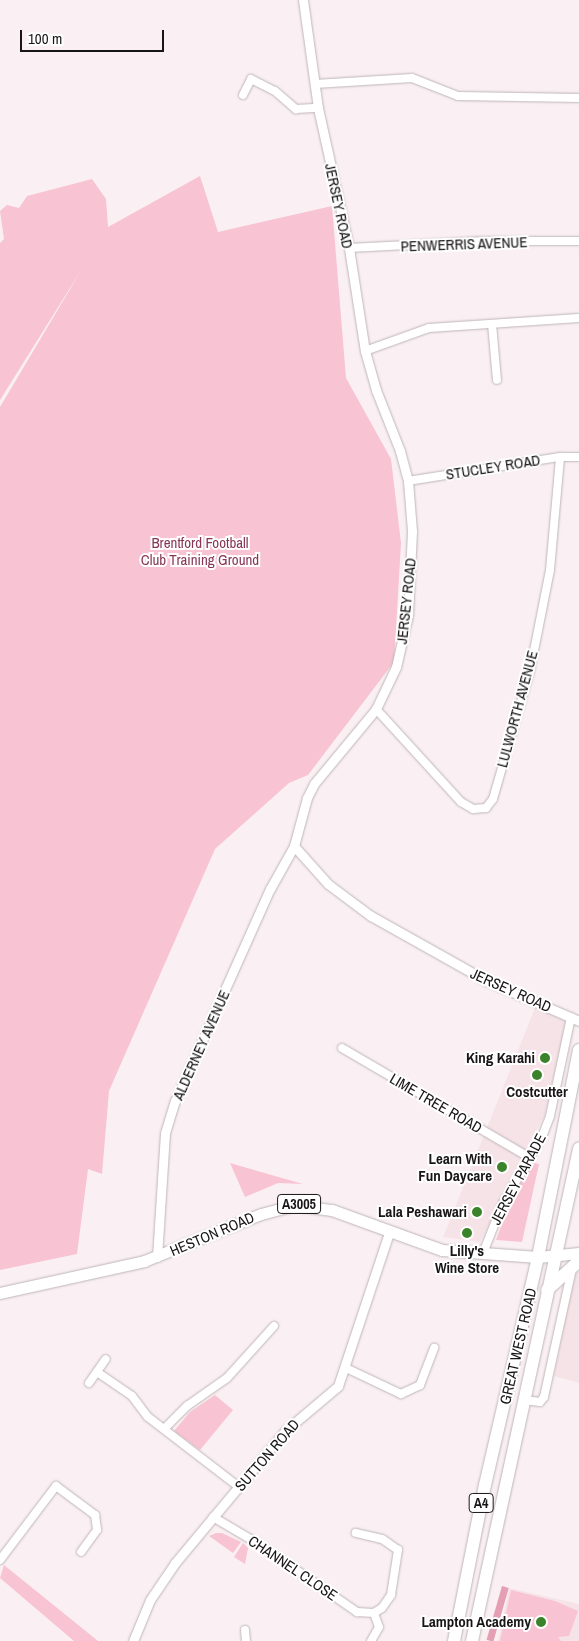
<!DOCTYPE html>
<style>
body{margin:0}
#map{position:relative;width:579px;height:1641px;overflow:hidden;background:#faf0f3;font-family:"Archivo Narrow",sans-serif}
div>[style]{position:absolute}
.built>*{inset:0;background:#f6e3e8}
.green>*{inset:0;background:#f8c3d3}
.forest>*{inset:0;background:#e49fb5;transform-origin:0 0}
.roads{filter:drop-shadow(0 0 1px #beb5b7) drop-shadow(0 0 1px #beb5b7)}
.minor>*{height:8px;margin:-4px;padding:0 4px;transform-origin:4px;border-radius:4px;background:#fff}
.tertiary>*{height:9px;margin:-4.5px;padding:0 4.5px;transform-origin:4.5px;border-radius:4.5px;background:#fff}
.primary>*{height:11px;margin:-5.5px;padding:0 5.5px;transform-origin:5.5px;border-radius:5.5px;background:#fff}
.trunk>*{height:12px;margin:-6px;padding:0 6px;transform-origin:6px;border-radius:6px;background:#fff}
.dots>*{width:14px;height:14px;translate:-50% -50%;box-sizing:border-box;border:2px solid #fff;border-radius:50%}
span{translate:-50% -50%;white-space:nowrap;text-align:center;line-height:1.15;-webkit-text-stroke:4px #fff;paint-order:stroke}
.shield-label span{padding:1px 4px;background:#fff;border:1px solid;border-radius:4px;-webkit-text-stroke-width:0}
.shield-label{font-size:14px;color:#181516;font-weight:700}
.street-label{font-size:15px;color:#181516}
.park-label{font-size:15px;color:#873655}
.poi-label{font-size:15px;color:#181516;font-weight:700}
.right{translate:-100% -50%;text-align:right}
.scale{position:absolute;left:20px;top:30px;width:144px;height:22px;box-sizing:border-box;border:2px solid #181516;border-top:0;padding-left:6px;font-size:15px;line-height:18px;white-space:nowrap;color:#181516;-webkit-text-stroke:4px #fff;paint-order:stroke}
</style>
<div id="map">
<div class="built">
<i style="clip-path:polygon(535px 1008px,566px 1021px,545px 1114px,480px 1242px,443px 1237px)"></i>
<i style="clip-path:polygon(579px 1272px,579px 1383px,554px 1376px,575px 1274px)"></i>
<i style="clip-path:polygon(509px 1588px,579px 1604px,579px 1641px,498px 1641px)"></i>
</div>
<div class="green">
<i style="clip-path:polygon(200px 176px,218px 232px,332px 206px,346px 378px,391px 459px,401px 543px,394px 662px,308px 775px,289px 783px,215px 849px,109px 1091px,102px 1174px,88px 1169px,77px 1254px,0 1270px,0 407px,82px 269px,0 400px,0 243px,4px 239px,0 211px,7px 205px,19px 208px,27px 196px,92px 179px,106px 199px,108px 227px)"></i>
<i style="clip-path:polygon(230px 1163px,303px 1184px,278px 1183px,245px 1197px)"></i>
<i style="clip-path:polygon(534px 1163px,539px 1164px,522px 1242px,496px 1240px,515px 1190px)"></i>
<i style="clip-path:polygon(215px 1395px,233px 1410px,200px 1450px,174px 1431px,190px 1412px)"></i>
<i style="clip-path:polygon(216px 1533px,222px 1533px,241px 1542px,233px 1553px,209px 1536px)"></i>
<i style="clip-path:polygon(243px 1543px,248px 1548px,245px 1564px,234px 1557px)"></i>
<i style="clip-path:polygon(4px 1565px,98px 1641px,74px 1641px,0 1578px)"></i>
<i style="clip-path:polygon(511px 1590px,555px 1601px,578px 1611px,569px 1636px,558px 1637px,561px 1641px,500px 1641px)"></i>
</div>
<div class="forest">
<i style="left:502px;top:1586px;width:7px;height:56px;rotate:16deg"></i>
</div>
<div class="roads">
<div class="minor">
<i style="left:315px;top:84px;width:97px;rotate:-3.5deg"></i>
<i style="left:412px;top:78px;width:49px;rotate:21.4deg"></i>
<i style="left:458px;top:96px;width:121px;rotate:0.9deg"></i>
<i style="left:243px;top:95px;width:18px;rotate:-63deg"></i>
<i style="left:251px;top:79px;width:27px;rotate:27deg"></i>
<i style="left:275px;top:91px;width:28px;rotate:41deg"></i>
<i style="left:296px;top:109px;width:22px;rotate:-3deg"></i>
<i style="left:349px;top:248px;width:136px;rotate:-2.9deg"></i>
<i style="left:485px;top:241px;width:94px"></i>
<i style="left:492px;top:324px;width:56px;rotate:84.9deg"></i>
<i style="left:365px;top:351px;width:68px;rotate:-19.8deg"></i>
<i style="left:429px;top:328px;width:150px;rotate:-3.8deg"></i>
<i style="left:408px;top:481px;width:154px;rotate:-9deg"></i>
<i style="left:560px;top:457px;width:19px"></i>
<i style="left:376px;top:709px;width:126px;rotate:47.6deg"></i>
<i style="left:461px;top:802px;width:14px;rotate:30deg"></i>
<i style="left:473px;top:809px;width:13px;rotate:-4deg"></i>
<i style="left:486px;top:808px;width:11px;rotate:-52deg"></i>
<i style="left:493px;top:799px;width:133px;rotate:-73.9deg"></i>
<i style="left:530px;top:671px;width:103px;rotate:-78.8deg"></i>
<i style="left:550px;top:570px;width:113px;rotate:-84.9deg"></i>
<i style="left:342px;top:1048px;width:218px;rotate:30.3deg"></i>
<i style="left:483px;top:1253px;width:54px;rotate:-68.2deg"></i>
<i style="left:503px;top:1203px;width:77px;rotate:-59.4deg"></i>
<i style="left:542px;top:1137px;width:22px;rotate:-69deg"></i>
<i style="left:550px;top:1116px;width:101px;rotate:-78deg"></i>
<i style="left:346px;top:1368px;width:61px;rotate:25.3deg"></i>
<i style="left:401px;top:1394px;width:21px;rotate:-25deg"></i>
<i style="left:420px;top:1385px;width:40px;rotate:-69deg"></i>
<i style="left:97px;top:1372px;width:42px;rotate:34.4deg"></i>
<i style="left:132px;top:1396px;width:26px;rotate:53deg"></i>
<i style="left:148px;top:1417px;width:115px;rotate:37.6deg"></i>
<i style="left:89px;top:1383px;width:29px;rotate:-55deg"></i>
<i style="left:524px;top:1400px;width:16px;rotate:7deg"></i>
<i style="left:540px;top:1402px;width:6px;rotate:-51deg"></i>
<i style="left:544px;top:1397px;width:131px;rotate:-77.7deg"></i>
<i style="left:164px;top:1429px;width:33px;rotate:-45deg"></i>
<i style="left:187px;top:1406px;width:49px;rotate:-35deg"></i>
<i style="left:227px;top:1378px;width:70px;rotate:-47.9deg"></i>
<i style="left:213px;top:1517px;width:57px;rotate:30.6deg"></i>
<i style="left:262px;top:1546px;width:116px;rotate:34.8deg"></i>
<i style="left:357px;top:1612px;width:17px;rotate:3deg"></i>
<i style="left:374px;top:1613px;width:9px;rotate:-32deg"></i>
<i style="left:382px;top:1608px;width:16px;rotate:-55deg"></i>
<i style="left:391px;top:1595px;width:46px;rotate:-81.2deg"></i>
<i style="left:398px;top:1550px;width:19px;rotate:-145deg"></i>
<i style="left:382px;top:1539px;width:27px;rotate:-167deg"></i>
<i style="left:0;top:1560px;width:93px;rotate:-52.9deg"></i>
<i style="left:56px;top:1486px;width:49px;rotate:36.6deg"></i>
<i style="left:95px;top:1515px;width:15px;rotate:82deg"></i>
<i style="left:97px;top:1530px;width:27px;rotate:126deg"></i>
<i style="left:245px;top:1630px;width:11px;rotate:85deg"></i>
<i style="left:371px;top:1641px;width:16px;rotate:-60deg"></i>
<i style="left:379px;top:1627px;width:15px;rotate:-110deg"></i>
</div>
<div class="tertiary">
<i style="left:303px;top:0;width:109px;rotate:82.1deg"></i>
<i style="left:318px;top:108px;width:143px;rotate:77.5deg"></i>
<i style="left:349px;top:248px;width:104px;rotate:81.2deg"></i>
<i style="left:365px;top:351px;width:41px;rotate:74.2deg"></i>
<i style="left:376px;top:390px;width:66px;rotate:68.5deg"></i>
<i style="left:400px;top:451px;width:31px;rotate:75deg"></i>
<i style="left:408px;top:481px;width:50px;rotate:85.4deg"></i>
<i style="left:412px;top:531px;width:84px;rotate:92.7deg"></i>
<i style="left:408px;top:615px;width:53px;rotate:103deg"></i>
<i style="left:396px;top:667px;width:47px;rotate:115.5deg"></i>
<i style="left:376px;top:709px;width:97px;rotate:129.6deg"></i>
<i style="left:314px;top:784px;width:16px;rotate:117deg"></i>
<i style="left:307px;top:798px;width:50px;rotate:105.2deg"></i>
<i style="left:294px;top:846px;width:51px;rotate:48.2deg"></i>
<i style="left:328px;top:884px;width:54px;rotate:36.7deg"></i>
<i style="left:371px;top:916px;width:133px;rotate:29.3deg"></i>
<i style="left:487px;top:981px;width:100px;rotate:23.5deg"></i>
<i style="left:157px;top:1257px;width:124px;rotate:-86.3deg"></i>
<i style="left:165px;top:1133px;width:34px;rotate:-73deg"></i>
<i style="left:175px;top:1101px;width:232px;rotate:-65.9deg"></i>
<i style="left:270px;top:889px;width:49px;rotate:-60.8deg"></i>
<i style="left:133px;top:1641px;width:44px;rotate:-67.5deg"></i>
<i style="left:150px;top:1600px;width:45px;rotate:-56deg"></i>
<i style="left:175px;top:1563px;width:173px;rotate:-50.2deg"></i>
<i style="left:286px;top:1430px;width:68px;rotate:-40.2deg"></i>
<i style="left:338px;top:1386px;width:161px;rotate:-71.6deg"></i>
</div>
<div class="primary">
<i style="left:0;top:1293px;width:148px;rotate:-12.5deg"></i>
<i style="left:144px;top:1261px;width:126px;rotate:-21.9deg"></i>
<i style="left:261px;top:1214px;width:35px;rotate:-15deg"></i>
<i style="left:295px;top:1205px;width:37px;rotate:8deg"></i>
<i style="left:332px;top:1210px;width:117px;rotate:20deg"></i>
<i style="left:442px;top:1250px;width:96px;rotate:4.2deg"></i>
<i style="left:538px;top:1257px;width:41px;rotate:-5.6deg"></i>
</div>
<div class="trunk">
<i style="left:547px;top:1290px;width:42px;rotate:-42.1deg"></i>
<i style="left:454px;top:1641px;width:159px;rotate:-78.8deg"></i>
<i style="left:485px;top:1485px;width:234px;rotate:-76.9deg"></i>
<i style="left:538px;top:1257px;width:211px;rotate:-78.8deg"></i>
<i style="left:472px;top:1641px;width:504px;rotate:-77.73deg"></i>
</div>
</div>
<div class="dots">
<i style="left:545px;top:1058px;background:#3b832a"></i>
<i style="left:537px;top:1075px;background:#3b832a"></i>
<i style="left:502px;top:1167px;background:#3b832a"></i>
<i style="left:477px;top:1212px;background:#3b832a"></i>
<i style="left:467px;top:1233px;background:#3b832a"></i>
<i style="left:541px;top:1622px;background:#3b832a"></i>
</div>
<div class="shield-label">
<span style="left:299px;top:1204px">A3005</span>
<span style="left:481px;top:1503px">A4</span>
</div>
<div class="street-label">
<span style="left:339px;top:206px;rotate:78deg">JERSEY ROAD</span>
<span style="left:464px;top:244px;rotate:-2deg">PENWERRIS AVENUE</span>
<span style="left:493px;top:467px;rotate:-9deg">STUCLEY ROAD</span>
<span style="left:406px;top:601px;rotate:-84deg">JERSEY ROAD</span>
<span style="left:517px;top:709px;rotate:-75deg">LULWORTH AVENUE</span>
<span style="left:511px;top:990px;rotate:24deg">JERSEY ROAD</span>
<span style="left:201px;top:1045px;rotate:-66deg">ALDERNEY AVENUE</span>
<span style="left:436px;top:1103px;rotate:30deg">LIME TREE ROAD</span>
<span style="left:518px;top:1179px;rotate:-62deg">JERSEY PARADE</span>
<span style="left:212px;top:1234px;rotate:-23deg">HESTON ROAD</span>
<span style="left:518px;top:1346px;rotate:-77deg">GREAT WEST ROAD</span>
<span style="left:267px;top:1455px;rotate:-49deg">SUTTON ROAD</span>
<span style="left:293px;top:1568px;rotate:34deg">CHANNEL CLOSE</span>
</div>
<div class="park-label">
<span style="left:200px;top:551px">Brentford Football<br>Club Training Ground</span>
</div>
<div class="poi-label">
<span class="right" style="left:535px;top:1058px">King Karahi</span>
<span style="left:537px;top:1092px">Costcutter</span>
<span class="right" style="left:492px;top:1167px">Learn With<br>Fun Daycare</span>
<span class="right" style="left:467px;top:1212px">Lala Peshawari</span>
<span style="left:467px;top:1259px">Lilly's<br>Wine Store</span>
<span class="right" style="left:531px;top:1622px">Lampton Academy</span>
</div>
<div class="scale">100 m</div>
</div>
